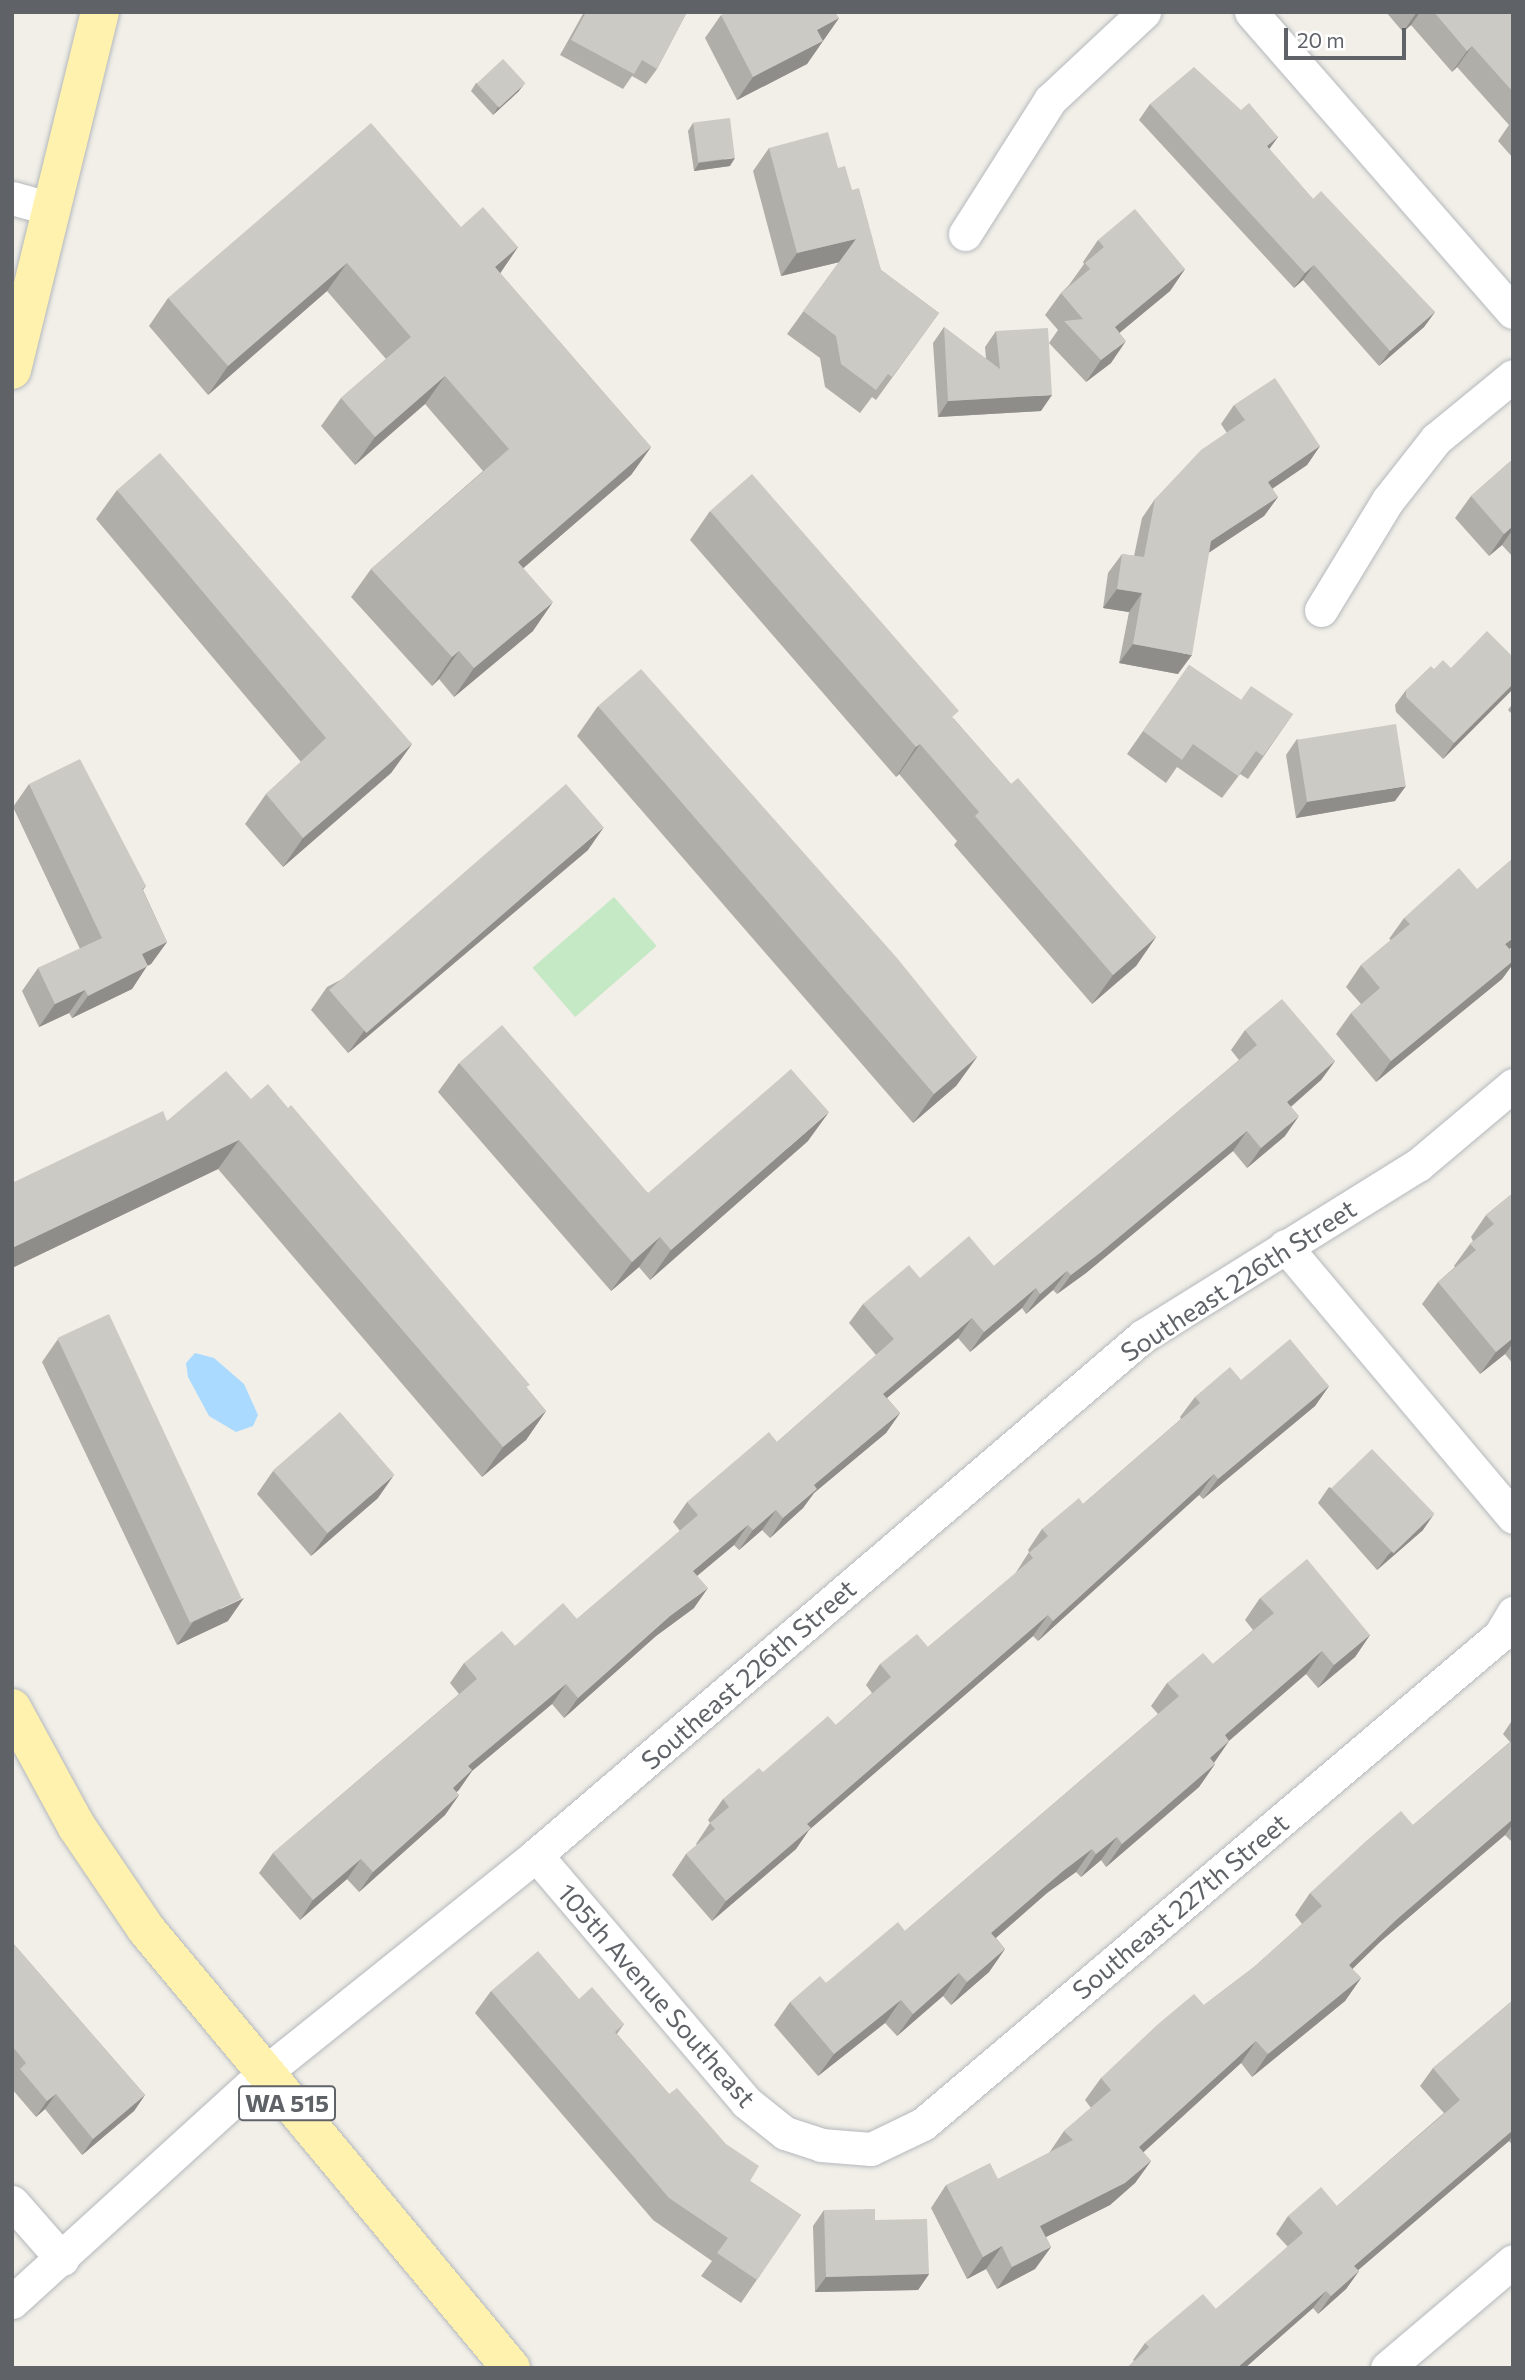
<!DOCTYPE html>
<style>
body{margin:0}
#map{position:relative;width:1525px;height:2380px;overflow:hidden;background:#f1efe8;font-family:Commissioner,sans-serif}
div>[style]{position:absolute}
.green>*{inset:0;background:#c5e8c5;transform-origin:0 0}
.water>*{inset:0;background:#aadaff}
.roads{filter:drop-shadow(0 0 2px #b5b8bc) drop-shadow(0 0 2px #b5b8bc)}
.street>*{height:33px;margin:-16.5px;padding:0 16.5px;transform-origin:16.5px;border-radius:16.5px;background:#fff}
.primary>*{height:38px;margin:-19px;padding:0 19px;transform-origin:19px;border-radius:19px;background:#fff2af}
.wall>*{inset:0;background:#afaea9}
.shaded-wall>*{inset:0;background:#8f8d8a}
.building>*{inset:0;background:#cccac5;transform-origin:0 0}
span{translate:-50% -50%;white-space:nowrap;text-align:center;line-height:1.15;-webkit-text-stroke:6px #fff;paint-order:stroke}
.shield-label span{padding:2px 5px;background:#fff;border:2px solid;border-radius:5px;-webkit-text-stroke-width:0}
.shield-label{font-size:24px;color:#5f6368;font-weight:700}
.street-label{font-size:26px;color:#5f6368}
.frame{position:absolute;inset:0;border:14px solid #5f6368;pointer-events:none}
.scale{position:absolute;left:1284px;top:28px;width:122px;height:32px;box-sizing:border-box;border:4px solid #5f6368;border-top:0;padding-left:9px;font-size:21px;line-height:24px;white-space:nowrap;color:#5f6368;-webkit-text-stroke:5px #fff;paint-order:stroke}
</style>
<div id="map">
<div class="green">
<i style="left:614px;top:897px;width:65px;height:108px;rotate:49deg"></i>
</div>
<div class="water">
<i style="clip-path:polygon(195px 1353px,214px 1358px,244px 1384px,258px 1415px,253px 1426px,236px 1432px,209px 1416px,188px 1377px,186px 1363px)"></i>
</div>
<div class="roads">
<div class="street">
<i style="left:1251px;top:12px;width:398px;rotate:48.9deg"></i>
<i style="left:12px;top:198px;width:41px;rotate:15.4deg"></i>
<i style="left:965px;top:234px;width:159px;rotate:-57.6deg"></i>
<i style="left:1050px;top:100px;width:129px;rotate:-43.1deg"></i>
<i style="left:1321px;top:610px;width:129px;rotate:-58.7deg"></i>
<i style="left:1388px;top:500px;width:78px;rotate:-51.8deg"></i>
<i style="left:1436px;top:439px;width:99px;rotate:-39.3deg"></i>
<i style="left:1285px;top:1246px;width:354px;rotate:49.9deg"></i>
<i style="left:536px;top:1855px;width:324px;rotate:49.6deg"></i>
<i style="left:746px;top:2102px;width:50px;rotate:38.5deg"></i>
<i style="left:785px;top:2133px;width:38px;rotate:18deg"></i>
<i style="left:821px;top:2145px;width:50px;rotate:4.6deg"></i>
<i style="left:871px;top:2149px;width:58px;rotate:-25.7deg"></i>
<i style="left:923px;top:2124px;width:756px;rotate:-40.28deg"></i>
<i style="left:1500px;top:1635px;width:26px;rotate:-59deg"></i>
<i style="left:12px;top:2202px;width:76px;rotate:48.7deg"></i>
<i style="left:12px;top:2302px;width:339px;rotate:-42.3deg"></i>
<i style="left:263px;top:2074px;width:350px;rotate:-38.7deg"></i>
<i style="left:536px;top:1855px;width:799px;rotate:-40.53deg"></i>
<i style="left:1143px;top:1336px;width:324px;rotate:-31.9deg"></i>
<i style="left:1418px;top:1165px;width:124px;rotate:-40.1deg"></i>
<i style="left:1387px;top:2368px;width:165px;rotate:-40.3deg"></i>
</div>
<div class="primary">
<i style="left:12px;top:370px;width:369px;rotate:-76.2deg"></i>
<i style="left:12px;top:1708px;width:136px;rotate:61.4deg"></i>
<i style="left:77px;top:1827px;width:123px;rotate:55.9deg"></i>
<i style="left:146px;top:1929px;width:571px;rotate:50.26deg"></i>
</div>
</div>
<div class="wall">
<i style="clip-path:polygon(584px 12px,687px 12px,657px 69px,646px 84px,632px 76px,623px 89px,560px 55px)"></i>
<i style="clip-path:polygon(1386px 12px,1513px 12px,1513px 158px,1498px 141px,1509px 125px,1457px 67px,1452px 72px,1411px 25px,1403px 32px)"></i>
<i style="clip-path:polygon(721px 15px,839px 18px,807px 64px,737px 100px,705px 38px)"></i>
<i style="clip-path:polygon(476px 83px,519px 91px,493px 115px,471px 91px)"></i>
<i style="clip-path:polygon(1150px 104px,1241px 110px,1278px 137px,1269px 149px,1313px 199px,1435px 312px,1424px 327px,1379px 366px,1303px 280px,1294px 288px,1139px 120px)"></i>
<i style="clip-path:polygon(693px 123px,730px 166px,694px 171px,688px 131px)"></i>
<i style="clip-path:polygon(769px 148px,838px 168px,852px 190px,881px 270px,939px 313px,876px 400px,872px 397px,860px 413px,825px 387px,820px 358px,787px 334px,839px 262px,781px 276px,753px 171px)"></i>
<i style="clip-path:polygon(461px 227px,518px 247px,500px 273px,651px 447px,631px 475px,523px 568px,533px 631px,454px 697px,439px 679px,432px 686px,351px 597px,371px 569px,483px 471px,425px 404px,355px 465px,321px 426px,341px 398px,386px 359px,327px 291px,208px 395px,149px 326px,168px 298px)"></i>
<i style="clip-path:polygon(1098px 240px,1185px 269px,1170px 291px,1119px 333px,1111px 363px,1086px 382px,1049px 343px,1058px 330px,1045px 315px,1061px 293px,1069px 285px,1084px 264px,1083px 262px)"></i>
<i style="clip-path:polygon(944px 327px,986px 359px,985px 347px,996px 331px,1041px 411px,938px 417px,933px 343px)"></i>
<i style="clip-path:polygon(1234px 405px,1320px 446px,1307px 465px,1272px 489px,1278px 497px,1264px 516px,1209px 552px,1178px 674px,1119px 663px,1129px 612px,1103px 608px,1108px 573px,1122px 554px,1134px 556px,1142px 518px,1155px 499px,1227px 433px,1221px 424px)"></i>
<i style="clip-path:polygon(1513px 459px,1513px 557px,1502px 545px,1489px 556px,1455px 518px,1471px 496px)"></i>
<i style="clip-path:polygon(117px 490px,412px 744px,391px 773px,283px 867px,245px 824px,266px 794px,301px 762px,96px 519px)"></i>
<i style="clip-path:polygon(710px 511px,954px 719px,1011px 784px,1156px 937px,1136px 966px,1092px 1004px,954px 845px,957px 841px,899px 774px,896px 777px,690px 540px)"></i>
<i style="clip-path:polygon(1513px 657px,1513px 689px,1443px 759px,1396px 712px,1395px 705px,1406px 690px,1434px 669px,1451px 668px)"></i>
<i style="clip-path:polygon(1189px 665px,1241px 700px,1293px 714px,1248px 779px,1240px 774px,1222px 798px,1177px 767px,1166px 783px,1127px 754px)"></i>
<i style="clip-path:polygon(1513px 703px,1513px 715px,1508px 710px)"></i>
<i style="clip-path:polygon(598px 706px,977px 1057px,956px 1086px,913px 1123px,577px 736px)"></i>
<i style="clip-path:polygon(1297px 739px,1395px 801px,1296px 818px,1286px 755px)"></i>
<i style="clip-path:polygon(29px 784px,146px 886px,143px 890px,167px 942px,151px 964px,147px 966px,132px 989px,72px 1018px,69px 1013px,39px 1027px,22px 991px,38px 968px,80px 949px,13px 807px)"></i>
<i style="clip-path:polygon(588px 850px,348px 1053px,311px 1010px,327px 987px)"></i>
<i style="clip-path:polygon(1404px 918px,1510px 949px,1513px 953px,1513px 964px,1502px 979px,1376px 1082px,1336px 1034px,1351px 1013px,1361px 1004px,1346px 987px,1361px 965px,1391px 940px,1389px 939px)"></i>
<i style="clip-path:polygon(1245px 1030px,1335px 1061px,1321px 1080px,1291px 1107px,1285px 1136px,1247px 1168px,1233px 1151px,1086px 1273px,1057px 1294px,1053px 1290px,1026px 1314px,1022px 1308px,970px 1352px,958px 1338px,887px 1398px,900px 1413px,886px 1433px,814px 1493px,803px 1508px,770px 1538px,762px 1530px,739px 1550px,734px 1545px,697px 1576px,694px 1608px,656px 1636px,564px 1718px,552px 1704px,472px 1771px,456px 1792px,459px 1795px,445px 1815px,359px 1892px,347px 1879px,300px 1920px,259px 1873px,273px 1853px,459px 1694px,450px 1683px,464px 1663px,515px 1646px,577px 1619px,680px 1531px,673px 1522px,687px 1502px,777px 1442px,876px 1355px,849px 1323px,863px 1304px,920px 1278px,994px 1266px,1239px 1060px,1231px 1050px)"></i>
<i style="clip-path:polygon(459px 1063px,648px 1193px,808px 1141px,650px 1280px,639px 1267px,611px 1291px,438px 1092px)"></i>
<i style="clip-path:polygon(251px 1099px,527px 1388px,546px 1411px,526px 1440px,482px 1477px,218px 1169px,12px 1268px,12px 1183px,167px 1121px)"></i>
<i style="clip-path:polygon(1513px 1193px,1513px 1364px,1505px 1354px,1480px 1374px,1422px 1304px,1438px 1282px,1455px 1267px,1454px 1266px,1470px 1244px,1473px 1241px,1471px 1237px,1486px 1215px)"></i>
<i style="clip-path:polygon(58px 1339px,228px 1621px,177px 1645px,42px 1362px)"></i>
<i style="clip-path:polygon(1241px 1380px,1329px 1386px,1315px 1406px,1203px 1499px,1199px 1495px,1038px 1641px,1033px 1636px,809px 1830px,796px 1849px,712px 1921px,672px 1875px,686px 1854px,697px 1845px,696px 1844px,710px 1823px,708px 1820px,723px 1799px,836px 1725px,872px 1693px,866px 1685px,880px 1664px,928px 1647px,1015px 1574px,1029px 1552px,1028px 1550px,1042px 1529px,1083px 1504px,1181px 1419px,1180px 1417px,1195px 1397px)"></i>
<i style="clip-path:polygon(273px 1471px,378px 1498px,311px 1556px,257px 1494px)"></i>
<i style="clip-path:polygon(1329px 1487px,1423px 1530px,1377px 1570px,1318px 1503px)"></i>
<i style="clip-path:polygon(1260px 1598px,1370px 1635px,1355px 1657px,1318px 1688px,1306px 1674px,1229px 1741px,1214px 1763px,1215px 1764px,1199px 1787px,1106px 1867px,1101px 1860px,1081px 1877px,1076px 1872px,1047px 1893px,996px 1938px,1005px 1949px,989px 1972px,951px 2005px,943px 1996px,897px 2036px,885px 2023px,818px 2076px,774px 2025px,790px 2002px,826px 1983px,905px 1931px,1158px 1714px,1151px 1706px,1167px 1683px,1213px 1664px,1253px 1630px,1245px 1620px)"></i>
<i style="clip-path:polygon(1513px 1719px,1513px 1843px,1505px 1835px,1380px 1942px,1352px 1969px,1361px 1978px,1345px 2001px,1252px 2077px,1241px 2063px,1143px 2152px,1151px 2161px,1135px 2183px,1110px 2205px,1046px 2237px,1051px 2247px,1035px 2269px,997px 2289px,986px 2269px,967px 2279px,931px 2208px,946px 2185px,998px 2179px,1049px 2153px,1064px 2131px,1091px 2108px,1085px 2100px,1101px 2078px,1204px 2005px,1254px 1967px,1302px 1924px,1295px 1915px,1310px 1893px,1413px 1825px,1510px 1742px,1503px 1734px)"></i>
<i style="clip-path:polygon(12px 1942px,145px 2095px,134px 2111px,82px 2155px,45px 2109px,36px 2117px,12px 2089px,12px 2079px,14px 2077px,12px 2075px)"></i>
<i style="clip-path:polygon(491px 1991px,579px 1999px,624px 2024px,617px 2034px,669px 2094px,750px 2181px,801px 2215px,741px 2303px,701px 2276px,712px 2261px,653px 2220px,475px 2013px)"></i>
<i style="clip-path:polygon(1513px 2000px,1513px 2146px,1509px 2141px,1358px 2270px,1359px 2271px,1346px 2289px,1318px 2314px,1313px 2308px,1245px 2368px,1127px 2368px,1134px 2361px,1133px 2360px,1145px 2343px,1216px 2309px,1288px 2247px,1276px 2234px,1288px 2216px,1337px 2206px,1444px 2113px,1420px 2086px,1433px 2068px)"></i>
<i style="clip-path:polygon(824px 2210px,875px 2220px,929px 2274px,918px 2290px,815px 2292px,813px 2226px)"></i>
</div>
<div class="shaded-wall">
<i style="clip-path:polygon(1417px 12px,1420px 12px,1411px 25px,1403px 32px)"></i>
<i style="clip-path:polygon(839px 18px,807px 64px,737px 100px,753px 77px,817px 30px)"></i>
<i style="clip-path:polygon(1472px 46px,1457px 67px,1452px 72px,1467px 51px)"></i>
<i style="clip-path:polygon(525px 83px,519px 91px,493px 115px,498px 107px)"></i>
<i style="clip-path:polygon(1278px 137px,1267px 152px,1267px 146px)"></i>
<i style="clip-path:polygon(735px 158px,730px 166px,694px 171px,699px 163px)"></i>
<i style="clip-path:polygon(856px 239px,840px 262px,781px 276px,797px 253px)"></i>
<i style="clip-path:polygon(518px 247px,499px 275px,495px 267px)"></i>
<i style="clip-path:polygon(347px 263px,327px 291px,208px 395px,228px 366px)"></i>
<i style="clip-path:polygon(1314px 265px,1303px 280px,1294px 288px,1305px 273px)"></i>
<i style="clip-path:polygon(1185px 269px,1170px 291px,1100px 349px,1115px 327px)"></i>
<i style="clip-path:polygon(1435px 312px,1424px 327px,1379px 366px,1390px 351px)"></i>
<i style="clip-path:polygon(1126px 341px,1111px 363px,1086px 382px,1101px 360px)"></i>
<i style="clip-path:polygon(445px 376px,425px 404px,355px 465px,375px 437px)"></i>
<i style="clip-path:polygon(1052px 395px,1041px 411px,938px 417px,948px 401px)"></i>
<i style="clip-path:polygon(1320px 446px,1307px 465px,1254px 501px,1268px 482px)"></i>
<i style="clip-path:polygon(651px 447px,631px 475px,498px 590px,518px 562px)"></i>
<i style="clip-path:polygon(1278px 497px,1264px 516px,1198px 560px,1211px 541px)"></i>
<i style="clip-path:polygon(1513px 526px,1513px 529px,1502px 545px,1489px 556px,1504px 534px)"></i>
<i style="clip-path:polygon(1117px 589px,1142px 593px,1129px 612px,1103px 608px)"></i>
<i style="clip-path:polygon(553px 602px,533px 631px,454px 697px,474px 668px)"></i>
<i style="clip-path:polygon(1133px 644px,1192px 655px,1178px 674px,1119px 663px)"></i>
<i style="clip-path:polygon(459px 651px,439px 679px,432px 686px,452px 657px)"></i>
<i style="clip-path:polygon(1513px 684px,1513px 689px,1443px 759px,1454px 743px)"></i>
<i style="clip-path:polygon(412px 744px,391px 773px,283px 867px,303px 838px)"></i>
<i style="clip-path:polygon(920px 744px,899px 774px,896px 777px,916px 747px)"></i>
<i style="clip-path:polygon(1406px 786px,1395px 801px,1296px 818px,1307px 802px)"></i>
<i style="clip-path:polygon(604px 827px,588px 850px,348px 1053px,364px 1031px)"></i>
<i style="clip-path:polygon(1156px 937px,1136px 966px,1092px 1004px,1113px 975px)"></i>
<i style="clip-path:polygon(1513px 938px,1513px 946px,1491px 966px,1505px 944px)"></i>
<i style="clip-path:polygon(167px 942px,151px 964px,147px 966px,132px 989px,72px 1018px,88px 996px,142px 954px)"></i>
<i style="clip-path:polygon(1513px 961px,1513px 964px,1502px 979px,1376px 1082px,1391px 1061px)"></i>
<i style="clip-path:polygon(85px 990px,69px 1013px,39px 1027px,55px 1004px)"></i>
<i style="clip-path:polygon(977px 1057px,956px 1086px,913px 1123px,934px 1094px)"></i>
<i style="clip-path:polygon(1335px 1061px,1321px 1080px,1273px 1122px,1287px 1102px)"></i>
<i style="clip-path:polygon(829px 1112px,808px 1141px,650px 1280px,671px 1250px)"></i>
<i style="clip-path:polygon(1299px 1116px,1285px 1136px,1247px 1168px,1261px 1148px)"></i>
<i style="clip-path:polygon(1247px 1131px,1233px 1151px,1086px 1273px,1057px 1294px,1071px 1275px)"></i>
<i style="clip-path:polygon(239px 1140px,218px 1169px,12px 1268px,12px 1248px)"></i>
<i style="clip-path:polygon(660px 1237px,639px 1267px,611px 1291px,632px 1262px)"></i>
<i style="clip-path:polygon(1067px 1271px,1053px 1290px,1026px 1314px,1040px 1294px)"></i>
<i style="clip-path:polygon(1036px 1288px,1022px 1308px,970px 1352px,984px 1332px)"></i>
<i style="clip-path:polygon(972px 1318px,958px 1338px,869px 1413px,883px 1394px)"></i>
<i style="clip-path:polygon(1513px 1338px,1513px 1343px,1505px 1354px,1480px 1374px,1496px 1352px)"></i>
<i style="clip-path:polygon(1329px 1386px,1315px 1406px,1203px 1499px,1218px 1479px)"></i>
<i style="clip-path:polygon(546px 1411px,526px 1440px,482px 1477px,503px 1447px)"></i>
<i style="clip-path:polygon(900px 1413px,886px 1433px,814px 1493px,803px 1508px,770px 1538px,783px 1518px,814px 1485px)"></i>
<i style="clip-path:polygon(1214px 1474px,1199px 1495px,1038px 1641px,1053px 1621px)"></i>
<i style="clip-path:polygon(394px 1475px,378px 1498px,311px 1556px,327px 1534px)"></i>
<i style="clip-path:polygon(776px 1510px,762px 1530px,739px 1550px,753px 1530px)"></i>
<i style="clip-path:polygon(1434px 1514px,1423px 1530px,1377px 1570px,1388px 1555px)"></i>
<i style="clip-path:polygon(748px 1525px,734px 1545px,679px 1591px,693px 1571px)"></i>
<i style="clip-path:polygon(708px 1588px,694px 1608px,656px 1636px,564px 1718px,578px 1698px,670px 1616px)"></i>
<i style="clip-path:polygon(244px 1598px,228px 1621px,177px 1645px,193px 1622px)"></i>
<i style="clip-path:polygon(1048px 1615px,1033px 1636px,809px 1830px,796px 1849px,712px 1921px,726px 1901px,807px 1824px)"></i>
<i style="clip-path:polygon(1370px 1635px,1355px 1657px,1318px 1688px,1334px 1665px)"></i>
<i style="clip-path:polygon(1322px 1651px,1306px 1674px,1209px 1758px,1225px 1735px)"></i>
<i style="clip-path:polygon(566px 1684px,552px 1704px,472px 1771px,459px 1790px,439px 1807px,468px 1766px)"></i>
<i style="clip-path:polygon(1229px 1741px,1213px 1764px,1210px 1758px)"></i>
<i style="clip-path:polygon(1215px 1764px,1199px 1787px,1106px 1867px,1122px 1844px)"></i>
<i style="clip-path:polygon(459px 1795px,445px 1815px,359px 1892px,373px 1872px)"></i>
<i style="clip-path:polygon(1513px 1819px,1513px 1824px,1505px 1835px,1380px 1942px,1333px 1988px,1349px 1965px,1396px 1920px)"></i>
<i style="clip-path:polygon(1117px 1837px,1101px 1860px,1081px 1877px,1096px 1854px)"></i>
<i style="clip-path:polygon(1092px 1849px,1076px 1872px,1047px 1893px,976px 1955px,991px 1933px,1063px 1871px)"></i>
<i style="clip-path:polygon(361px 1859px,347px 1879px,300px 1920px,313px 1900px)"></i>
<i style="clip-path:polygon(1005px 1949px,989px 1972px,951px 2005px,967px 1982px)"></i>
<i style="clip-path:polygon(959px 1973px,943px 1996px,897px 2036px,913px 2014px)"></i>
<i style="clip-path:polygon(1361px 1978px,1345px 2001px,1252px 2077px,1268px 2054px)"></i>
<i style="clip-path:polygon(901px 2000px,885px 2023px,818px 2076px,834px 2054px)"></i>
<i style="clip-path:polygon(1256px 2041px,1241px 2063px,1124px 2170px,1139px 2147px)"></i>
<i style="clip-path:polygon(56px 2094px,45px 2109px,36px 2117px,47px 2101px)"></i>
<i style="clip-path:polygon(145px 2095px,134px 2111px,82px 2155px,93px 2139px)"></i>
<i style="clip-path:polygon(1513px 2130px,1513px 2135px,1509px 2141px,1342px 2284px,1354px 2266px)"></i>
<i style="clip-path:polygon(1151px 2161px,1135px 2183px,1110px 2205px,1024px 2248px,1040px 2226px)"></i>
<i style="clip-path:polygon(1002px 2246px,986px 2269px,967px 2279px,983px 2257px)"></i>
<i style="clip-path:polygon(1051px 2247px,1035px 2269px,997px 2289px,1012px 2267px)"></i>
<i style="clip-path:polygon(1359px 2271px,1346px 2289px,1318px 2314px,1331px 2296px)"></i>
<i style="clip-path:polygon(929px 2274px,918px 2290px,815px 2292px,826px 2277px)"></i>
<i style="clip-path:polygon(1326px 2291px,1313px 2308px,1245px 2368px,1237px 2368px)"></i>
</div>
<div class="building">
<i style="clip-path:polygon(586px 12px,687px 12px,657px 69px,642px 60px,634px 74px,571px 40px)"></i>
<i style="clip-path:polygon(727px 12px,835px 12px,839px 18px,817px 30px,823px 41px,753px 77px,721px 15px)"></i>
<i style="clip-path:polygon(1434px 12px,1513px 12px,1513px 92px,1472px 46px,1467px 51px)"></i>
<i style="left:503px;top:59px;width:33px;height:36px;rotate:47deg"></i>
<i style="clip-path:polygon(1194px 67px,1241px 110px,1249px 103px,1278px 137px,1267px 146px,1313px 199px,1321px 191px,1435px 312px,1390px 351px,1314px 265px,1305px 273px,1150px 104px)"></i>
<i style="left:730px;top:118px;width:40px;height:37px;rotate:83deg"></i>
<i style="clip-path:polygon(371px 123px,461px 227px,483px 207px,518px 247px,495px 267px,651px 447px,518px 562px,553px 602px,474px 668px,459px 651px,452px 657px,371px 569px,509px 449px,445px 376px,375px 437px,341px 398px,411px 337px,347px 263px,228px 366px,168px 298px)"></i>
<i style="clip-path:polygon(828px 132px,838px 168px,845px 166px,852px 190px,859px 188px,881px 270px,939px 313px,892px 377px,888px 374px,876px 390px,841px 364px,836px 336px,803px 311px,856px 239px,797px 253px,769px 148px)"></i>
<i style="clip-path:polygon(1135px 209px,1185px 269px,1115px 327px,1126px 341px,1101px 360px,1064px 321px,1083px 319px,1061px 293px,1090px 269px,1085px 263px,1104px 247px,1098px 240px)"></i>
<i style="clip-path:polygon(944px 327px,1000px 369px,996px 331px,1048px 328px,1052px 395px,948px 401px)"></i>
<i style="clip-path:polygon(1275px 378px,1320px 446px,1268px 482px,1278px 497px,1211px 541px,1192px 655px,1133px 644px,1142px 593px,1117px 589px,1122px 554px,1144px 557px,1155px 499px,1201px 450px,1245px 420px,1234px 405px)"></i>
<i style="clip-path:polygon(160px 453px,412px 744px,303px 838px,266px 794px,326px 738px,117px 490px)"></i>
<i style="clip-path:polygon(1513px 459px,1513px 526px,1504px 534px,1471px 496px)"></i>
<i style="clip-path:polygon(752px 474px,959px 711px,952px 717px,1011px 784px,1018px 778px,1156px 937px,1113px 975px,975px 816px,979px 812px,920px 744px,916px 747px,710px 511px)"></i>
<i style="clip-path:polygon(1487px 631px,1513px 657px,1513px 684px,1454px 743px,1406px 697px,1406px 690px,1431px 666px,1434px 669px,1443px 660px,1451px 668px)"></i>
<i style="clip-path:polygon(1189px 665px,1241px 700px,1251px 686px,1293px 714px,1263px 756px,1256px 751px,1238px 776px,1193px 744px,1182px 760px,1143px 731px)"></i>
<i style="clip-path:polygon(641px 669px,897px 958px,977px 1057px,934px 1094px,598px 706px)"></i>
<i style="left:1396px;top:724px;width:63px;height:100px;rotate:81deg"></i>
<i style="clip-path:polygon(80px 759px,146px 886px,142px 889px,167px 942px,142px 954px,148px 966px,88px 996px,85px 990px,55px 1004px,38px 968px,102px 938px,29px 784px)"></i>
<i style="left:566px;top:784px;width:57px;height:314px;rotate:49deg"></i>
<i style="clip-path:polygon(1513px 858px,1513px 938px,1505px 944px,1513px 953px,1513px 961px,1391px 1061px,1351px 1013px,1380px 988px,1361px 965px,1410px 924px,1404px 918px,1459px 868px,1477px 889px)"></i>
<i style="clip-path:polygon(1282px 999px,1335px 1061px,1287px 1102px,1299px 1116px,1261px 1148px,1247px 1131px,1100px 1253px,1071px 1275px,1067px 1271px,1040px 1294px,1036px 1288px,984px 1332px,972px 1318px,883px 1394px,900px 1413px,814px 1485px,817px 1489px,783px 1518px,776px 1510px,753px 1530px,748px 1525px,693px 1571px,708px 1588px,670px 1616px,578px 1698px,566px 1684px,468px 1766px,472px 1770px,453px 1788px,459px 1795px,373px 1872px,361px 1859px,313px 1900px,273px 1853px,477px 1679px,464px 1663px,502px 1631px,515px 1646px,563px 1603px,577px 1619px,698px 1515px,687px 1502px,769px 1432px,777px 1442px,894px 1339px,863px 1304px,909px 1265px,920px 1278px,969px 1236px,994px 1266px,1257px 1045px,1245px 1030px)"></i>
<i style="clip-path:polygon(502px 1025px,648px 1193px,791px 1069px,829px 1112px,671px 1250px,660px 1237px,632px 1262px,459px 1063px)"></i>
<i style="clip-path:polygon(226px 1071px,251px 1099px,268px 1084px,288px 1108px,291px 1105px,530px 1385px,526px 1387px,546px 1411px,503px 1447px,239px 1140px,12px 1248px,12px 1183px,163px 1111px,167px 1121px)"></i>
<i style="clip-path:polygon(1513px 1193px,1513px 1338px,1496px 1352px,1438px 1282px,1476px 1250px,1470px 1244px,1494px 1224px,1486px 1215px)"></i>
<i style="left:109px;top:1314px;width:314px;height:57px;rotate:65deg"></i>
<i style="clip-path:polygon(1290px 1339px,1329px 1386px,1218px 1479px,1214px 1474px,1053px 1621px,1048px 1615px,807px 1824px,811px 1828px,726px 1901px,686px 1854px,715px 1829px,710px 1823px,729px 1807px,723px 1799px,759px 1768px,763px 1772px,828px 1716px,836px 1725px,891px 1677px,880px 1664px,917px 1634px,928px 1647px,1033px 1558px,1029px 1553px,1048px 1536px,1042px 1529px,1079px 1498px,1083px 1504px,1200px 1403px,1195px 1397px,1230px 1367px,1241px 1380px)"></i>
<i style="left:340px;top:1412px;width:83px;height:89px;rotate:49deg"></i>
<i style="left:1372px;top:1449px;width:90px;height:57px;rotate:46deg"></i>
<i style="clip-path:polygon(1307px 1559px,1370px 1635px,1334px 1665px,1322px 1651px,1225px 1735px,1229px 1741px,1210px 1758px,1215px 1764px,1156px 1815px,1122px 1844px,1117px 1837px,1096px 1854px,1092px 1849px,1063px 1871px,991px 1933px,1005px 1949px,967px 1982px,959px 1973px,913px 2014px,901px 2000px,834px 2054px,790px 2002px,820px 1976px,826px 1983px,898px 1922px,905px 1931px,1179px 1696px,1167px 1683px,1203px 1653px,1213px 1664px,1274px 1613px,1260px 1598px)"></i>
<i style="clip-path:polygon(1513px 1740px,1513px 1819px,1396px 1920px,1349px 1965px,1361px 1978px,1268px 2054px,1256px 2041px,1139px 2147px,1151px 2161px,1125px 2183px,1040px 2226px,1051px 2247px,1012px 2267px,1002px 2246px,983px 2257px,946px 2185px,990px 2163px,998px 2179px,1073px 2140px,1064px 2131px,1111px 2090px,1101px 2078px,1157px 2025px,1194px 1994px,1204px 2005px,1254px 1967px,1322px 1906px,1310px 1893px,1365px 1842px,1401px 1811px,1413px 1825px)"></i>
<i style="clip-path:polygon(12px 1942px,145px 2095px,93px 2139px,56px 2094px,47px 2101px,20px 2069px,26px 2063px,12px 2046px)"></i>
<i style="clip-path:polygon(538px 1951px,579px 1999px,592px 1987px,624px 2024px,615px 2032px,669px 2094px,677px 2088px,726px 2144px,759px 2166px,750px 2181px,801px 2215px,757px 2280px,717px 2253px,728px 2238px,669px 2198px,491px 1991px)"></i>
<i style="clip-path:polygon(1513px 2000px,1513px 2130px,1354px 2266px,1359px 2271px,1331px 2296px,1326px 2291px,1237px 2368px,1127px 2368px,1149px 2347px,1145px 2343px,1203px 2294px,1216px 2309px,1303px 2233px,1288px 2216px,1321px 2187px,1337px 2206px,1460px 2100px,1433px 2068px)"></i>
<i style="clip-path:polygon(875px 2209px,875px 2220px,927px 2219px,929px 2274px,826px 2277px,824px 2210px)"></i>
</div>
<div class="shield-label">
<span style="left:287px;top:2103px">WA 515</span>
</div>
<div class="street-label">
<span style="left:1238px;top:1280px;rotate:-33deg">Southeast 226th Street</span>
<span style="left:748px;top:1674px;rotate:-41deg">Southeast 226th Street</span>
<span style="left:1180px;top:1906px;rotate:-40deg">Southeast 227th Street</span>
<span style="left:657px;top:1995px;rotate:49deg">105th Avenue Southeast</span>
</div>
<div class="frame"></div>
<div class="scale">20 m</div>
</div>
